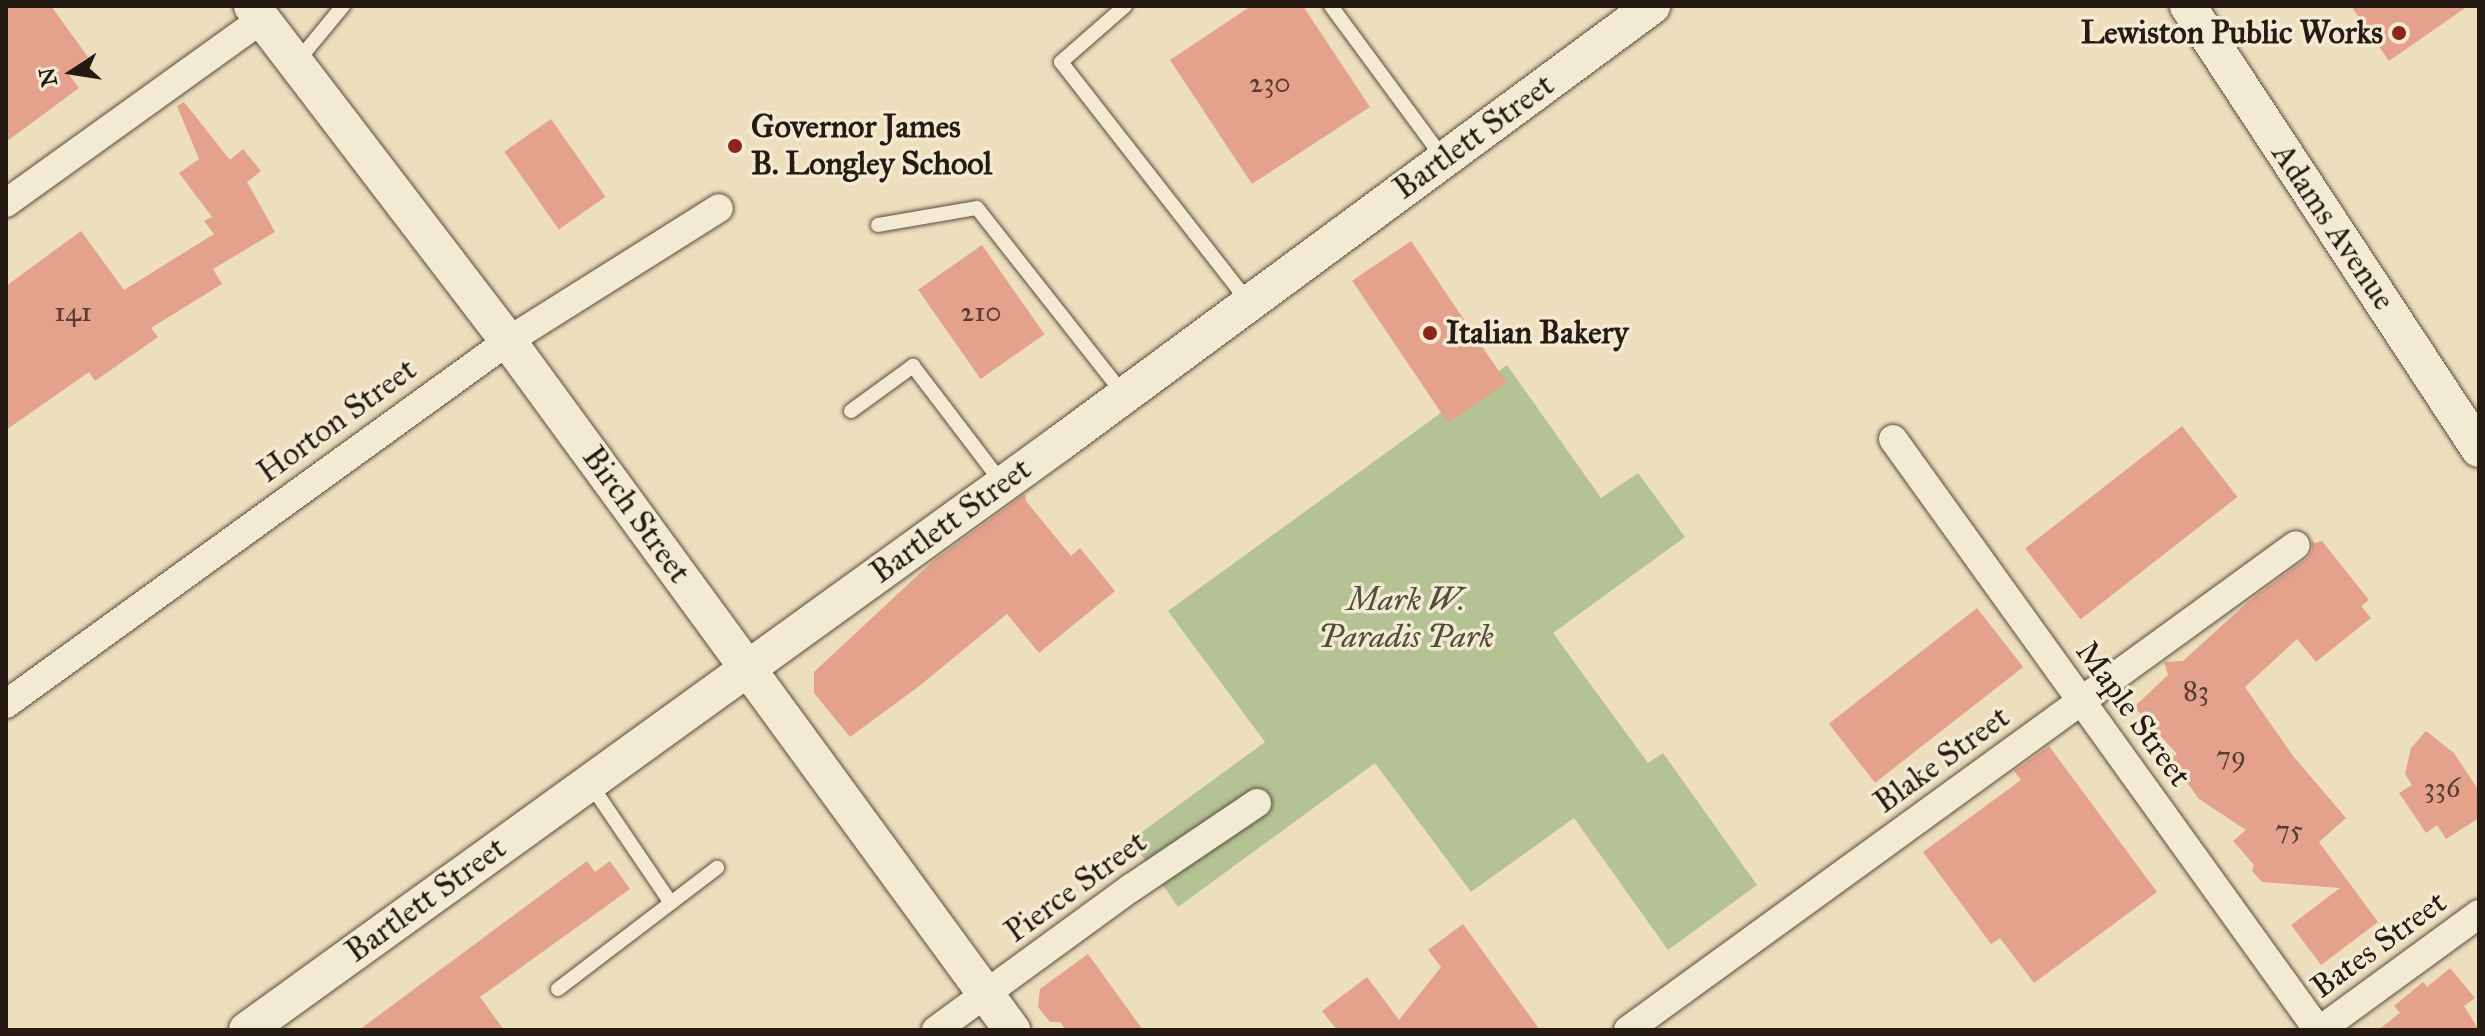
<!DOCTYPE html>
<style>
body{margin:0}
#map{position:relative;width:2485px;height:1036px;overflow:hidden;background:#eddebd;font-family:"IM FELL Great Primer",serif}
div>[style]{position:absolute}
.green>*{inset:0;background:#b4c294}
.building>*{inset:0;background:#e4a28d;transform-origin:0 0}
.roads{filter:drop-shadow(0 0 2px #584c3d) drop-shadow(0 0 2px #584c3d)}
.service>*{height:14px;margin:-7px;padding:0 7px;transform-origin:7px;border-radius:7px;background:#f3ead4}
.minor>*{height:28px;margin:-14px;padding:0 14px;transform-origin:14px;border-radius:14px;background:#f3ead4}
.tertiary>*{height:36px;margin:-18px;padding:0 18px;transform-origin:18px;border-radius:18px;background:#f3ead4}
.dots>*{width:22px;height:22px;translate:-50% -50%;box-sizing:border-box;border:4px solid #f3ead4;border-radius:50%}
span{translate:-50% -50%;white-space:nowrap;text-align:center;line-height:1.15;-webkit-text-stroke:7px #f3ead4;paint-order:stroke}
.number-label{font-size:28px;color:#563d31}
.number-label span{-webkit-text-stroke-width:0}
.poi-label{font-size:32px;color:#261b12;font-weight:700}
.right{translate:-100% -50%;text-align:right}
.left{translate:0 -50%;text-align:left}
.street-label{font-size:32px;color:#261b12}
.park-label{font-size:32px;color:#514d39;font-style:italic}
.frame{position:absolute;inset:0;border:8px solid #261b12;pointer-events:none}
.north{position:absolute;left:32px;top:32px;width:80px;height:80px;-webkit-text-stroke:6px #f3ead4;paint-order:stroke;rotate:258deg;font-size:22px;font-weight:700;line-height:32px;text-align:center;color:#261b12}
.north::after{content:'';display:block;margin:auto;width:28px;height:36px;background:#261b12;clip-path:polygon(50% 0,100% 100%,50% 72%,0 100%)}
</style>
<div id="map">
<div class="green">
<i style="clip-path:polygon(1507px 365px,1601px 498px,1638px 473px,1685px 537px,1553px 633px,1648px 763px,1663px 753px,1757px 885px,1668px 950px,1574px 818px,1471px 892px,1375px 763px,1178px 907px,1131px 840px,1265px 742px,1168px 611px)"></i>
</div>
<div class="building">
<i style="clip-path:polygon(6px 6px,51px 6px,88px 57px,67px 72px,79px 88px,6px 142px)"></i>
<i style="clip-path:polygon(1251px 6px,1303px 6px,1370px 107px,1252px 184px,1170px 60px)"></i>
<i style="clip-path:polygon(2351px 6px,2468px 6px,2389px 61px)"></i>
<i style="clip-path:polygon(184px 102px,230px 160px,243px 149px,261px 171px,247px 182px,275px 232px,213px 269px,222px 284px,151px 328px,158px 337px,95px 381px,89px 372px,6px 430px,6px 286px,81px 231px,124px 290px,214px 234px,204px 221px,212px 217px,179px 173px,199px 159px,177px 106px)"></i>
<i style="left:551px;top:119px;width:95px;height:57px;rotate:55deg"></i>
<i style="left:1411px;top:241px;width:171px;height:71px;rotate:56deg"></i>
<i style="left:982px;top:245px;width:109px;height:78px;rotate:55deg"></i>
<i style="left:2182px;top:426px;width:90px;height:199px;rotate:52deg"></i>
<i style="clip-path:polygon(1025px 494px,1026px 501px,1071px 556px,1080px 548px,1115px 591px,1039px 653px,1007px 614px,918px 687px,850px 737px,814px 693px,814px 672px,933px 561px)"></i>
<i style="clip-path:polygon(2312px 539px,2314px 543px,2322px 541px,2369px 600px,2361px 606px,2371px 618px,2316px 662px,2297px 639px,2245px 687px,2293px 756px,2346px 818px,2319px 842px,2378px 922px,2321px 965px,2291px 925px,2340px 888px,2262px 882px,2252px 871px,2254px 865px,2233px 841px,2246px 830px,2199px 799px,2170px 759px,2177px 754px,2134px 707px,2168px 675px,2164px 662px,2183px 661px,2250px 600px,2307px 558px,2312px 551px)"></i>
<i style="left:1977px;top:608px;width:75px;height:188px;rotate:52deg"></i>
<i style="clip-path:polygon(2426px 731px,2454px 753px,2479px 791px,2479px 818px,2446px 839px,2437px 825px,2426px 833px,2399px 793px,2412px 785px,2405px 774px,2411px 748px)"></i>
<i style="clip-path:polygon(2049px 746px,2157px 892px,2034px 983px,2000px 938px,1991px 944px,1923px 852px,2021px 780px,2014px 771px)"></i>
<i style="clip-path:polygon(587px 861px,595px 872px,610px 861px,630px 889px,480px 997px,504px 1030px,359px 1030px)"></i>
<i style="clip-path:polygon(1463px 924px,1540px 1030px,1337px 1030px,1322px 1011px,1367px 977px,1399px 1020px,1441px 967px,1428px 950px)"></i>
<i style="clip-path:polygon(1088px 954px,1143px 1030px,1066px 1030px,1060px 1022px,1050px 1022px,1038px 1007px,1040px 989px)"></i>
<i style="clip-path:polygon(2450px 968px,2475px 998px,2464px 1006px,2479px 1030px,2378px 1030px,2400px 1013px,2394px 1006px,2423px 982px,2427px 987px)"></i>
</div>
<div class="roads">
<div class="service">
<i style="left:1125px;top:6px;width:85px;rotate:138.8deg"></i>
<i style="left:1061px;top:62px;width:306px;rotate:52deg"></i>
<i style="left:1331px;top:6px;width:190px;rotate:53.6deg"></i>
<i style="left:296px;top:63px;width:74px;rotate:-50.5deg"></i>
<i style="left:878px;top:225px;width:100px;rotate:-9.7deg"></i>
<i style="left:977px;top:208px;width:238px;rotate:51.8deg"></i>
<i style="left:851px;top:411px;width:77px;rotate:-36deg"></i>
<i style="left:913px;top:366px;width:148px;rotate:52.7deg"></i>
<i style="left:589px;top:782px;width:146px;rotate:55.9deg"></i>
<i style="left:558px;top:989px;width:200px;rotate:-37.3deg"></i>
</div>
<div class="minor">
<i style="left:6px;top:203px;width:315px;rotate:-35.7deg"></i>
<i style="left:1893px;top:439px;width:728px;rotate:54.28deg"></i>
<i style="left:6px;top:704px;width:619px;rotate:-35.87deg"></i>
<i style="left:508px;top:341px;width:249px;rotate:-32.2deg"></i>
<i style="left:936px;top:1030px;width:241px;rotate:-36.1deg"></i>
<i style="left:1131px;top:888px;width:152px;rotate:-34deg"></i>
<i style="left:1628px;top:1030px;width:825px;rotate:-35.98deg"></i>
<i style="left:2320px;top:1030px;width:197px;rotate:-36.1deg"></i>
</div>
<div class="tertiary">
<i style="left:252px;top:6px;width:422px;rotate:52.6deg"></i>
<i style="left:508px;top:341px;width:854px;rotate:53.81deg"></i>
<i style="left:2188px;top:6px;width:530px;rotate:56.7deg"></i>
<i style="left:247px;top:1030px;width:1003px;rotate:-35.83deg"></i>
<i style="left:1060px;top:443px;width:736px;rotate:-36.43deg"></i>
</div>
</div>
<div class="dots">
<i style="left:2399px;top:33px;background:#8f2418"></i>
<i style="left:735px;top:146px;background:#8f2418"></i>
<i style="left:1430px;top:333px;background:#8f2418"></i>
</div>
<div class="number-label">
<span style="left:1270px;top:83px">230</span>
<span style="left:73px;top:312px">141</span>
<span style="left:981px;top:312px">210</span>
<span style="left:2196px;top:691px">83</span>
<span style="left:2231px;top:756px">79</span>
<span style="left:2442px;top:788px">336</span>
<span style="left:2289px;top:830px">75</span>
</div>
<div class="poi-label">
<span class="right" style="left:2383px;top:33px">Lewiston Public Works</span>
<span class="left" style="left:751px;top:146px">Governor James<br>B. Longley School</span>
<span class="left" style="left:1446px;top:333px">Italian Bakery</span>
</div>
<div class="street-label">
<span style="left:1474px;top:137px;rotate:-36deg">Bartlett Street</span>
<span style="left:2333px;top:227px;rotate:56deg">Adams Avenue</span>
<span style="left:337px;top:421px;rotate:-36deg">Horton Street</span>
<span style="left:636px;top:515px;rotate:54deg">Birch Street</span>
<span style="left:951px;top:521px;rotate:-36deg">Bartlett Street</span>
<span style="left:2133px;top:714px;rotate:54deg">Maple Street</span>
<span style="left:1942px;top:760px;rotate:-36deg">Blake Street</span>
<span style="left:1076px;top:887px;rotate:-36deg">Pierce Street</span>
<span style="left:426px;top:900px;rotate:-36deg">Bartlett Street</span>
<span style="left:2379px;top:945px;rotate:-36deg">Bates Street</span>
</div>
<div class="park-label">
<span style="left:1406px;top:619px">Mark W.<br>Paradis Park</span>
</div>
<div class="frame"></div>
<div class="north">N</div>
</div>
